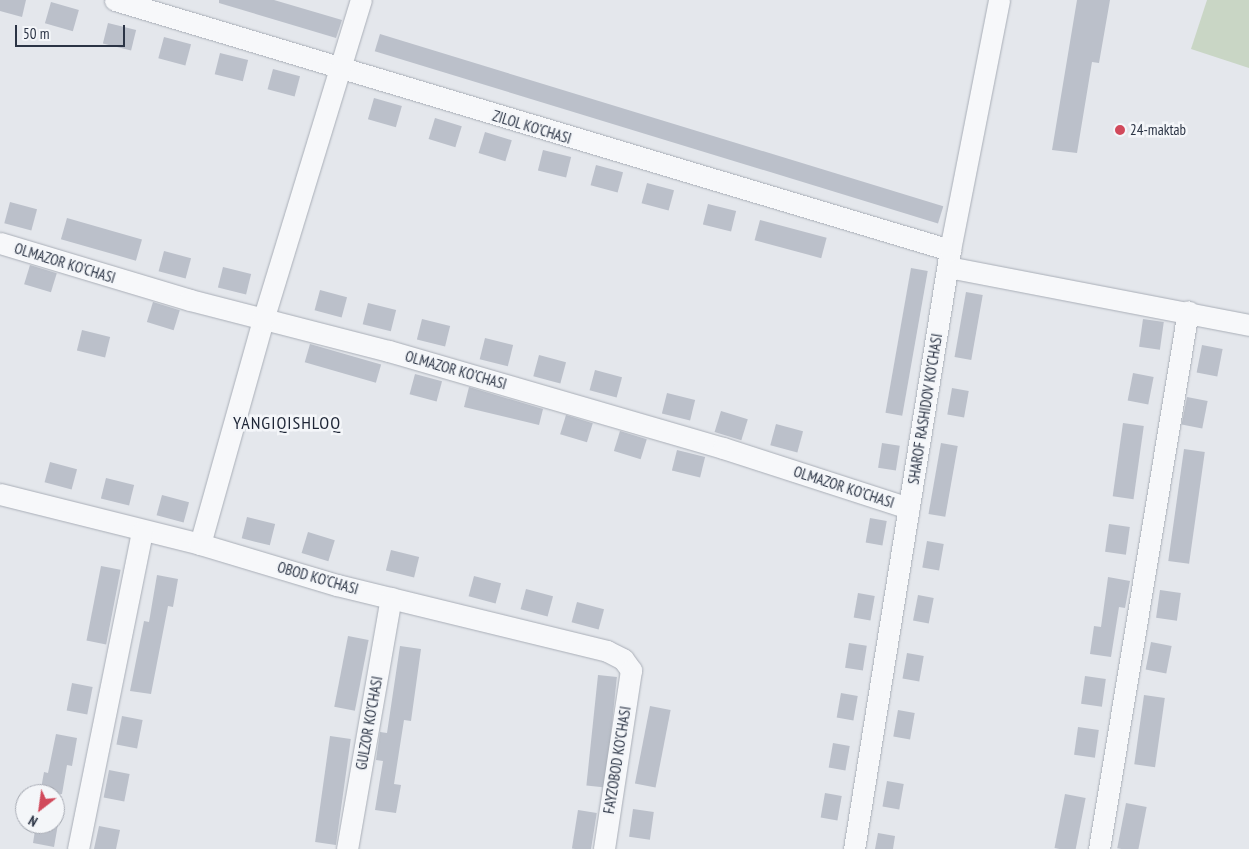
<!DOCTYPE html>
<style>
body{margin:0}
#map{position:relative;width:1249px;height:849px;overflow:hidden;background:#e4e7ec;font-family:"PT Sans Narrow",sans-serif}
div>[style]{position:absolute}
.green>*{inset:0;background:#c9d6c5}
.building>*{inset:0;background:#bbc0ca;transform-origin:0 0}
.roads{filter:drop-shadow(0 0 1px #a9aeb7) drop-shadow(0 0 1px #a9aeb7)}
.minor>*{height:21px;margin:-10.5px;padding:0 10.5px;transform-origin:10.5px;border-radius:10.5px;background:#f7f8fa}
.dots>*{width:14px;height:14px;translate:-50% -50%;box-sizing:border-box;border:2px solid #f4f6f9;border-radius:50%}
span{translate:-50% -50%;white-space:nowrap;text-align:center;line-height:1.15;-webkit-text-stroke:5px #f4f6f9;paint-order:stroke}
.street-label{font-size:15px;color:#2b3445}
.poi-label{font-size:15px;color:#2b3445}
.left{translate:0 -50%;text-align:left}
.quarter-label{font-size:18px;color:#1d2536;letter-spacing:1px}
.north{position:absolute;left:15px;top:784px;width:50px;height:50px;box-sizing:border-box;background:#f4f6f9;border:1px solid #a4a8b1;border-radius:50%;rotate:210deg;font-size:14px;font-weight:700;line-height:20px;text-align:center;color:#2b3445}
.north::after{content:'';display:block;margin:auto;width:18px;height:22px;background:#d1495b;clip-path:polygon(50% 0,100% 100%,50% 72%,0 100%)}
.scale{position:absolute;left:15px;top:25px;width:110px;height:22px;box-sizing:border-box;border:2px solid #2b3445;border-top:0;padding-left:6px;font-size:15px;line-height:18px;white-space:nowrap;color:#2b3445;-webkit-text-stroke:4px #f4f6f9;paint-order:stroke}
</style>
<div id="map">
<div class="green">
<i style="clip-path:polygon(1207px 0,1249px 0,1249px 68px,1191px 49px)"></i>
</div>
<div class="building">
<i style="clip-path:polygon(0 0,26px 0,22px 17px,0 11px)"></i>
<i style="clip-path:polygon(219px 0,274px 0,342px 20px,336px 38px,219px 3px)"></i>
<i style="clip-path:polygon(1077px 0,1110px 0,1099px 63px,1092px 62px,1077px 153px,1052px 150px)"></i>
<i style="left:51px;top:2px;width:29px;height:22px;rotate:16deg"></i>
<i style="left:108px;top:23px;width:29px;height:21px;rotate:14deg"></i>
<i style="left:380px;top:34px;width:589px;height:18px;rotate:17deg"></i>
<i style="left:164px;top:37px;width:28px;height:22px;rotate:15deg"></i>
<i style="left:220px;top:53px;width:29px;height:22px;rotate:14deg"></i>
<i style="left:273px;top:69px;width:28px;height:21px;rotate:15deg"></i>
<i style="left:374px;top:98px;width:29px;height:22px;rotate:16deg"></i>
<i style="left:435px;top:118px;width:28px;height:22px;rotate:17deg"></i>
<i style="left:485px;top:132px;width:28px;height:22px;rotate:17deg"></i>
<i style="left:543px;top:150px;width:29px;height:21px;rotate:14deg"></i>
<i style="left:596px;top:165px;width:28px;height:21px;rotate:15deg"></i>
<i style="left:647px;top:183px;width:28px;height:21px;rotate:15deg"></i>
<i style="left:10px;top:202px;width:28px;height:22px;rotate:15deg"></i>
<i style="left:708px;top:204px;width:29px;height:21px;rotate:14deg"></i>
<i style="left:67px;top:218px;width:78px;height:22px;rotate:16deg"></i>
<i style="left:760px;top:220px;width:69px;height:21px;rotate:15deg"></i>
<i style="left:164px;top:251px;width:28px;height:21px;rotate:15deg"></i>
<i style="left:30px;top:265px;width:28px;height:20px;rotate:17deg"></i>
<i style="left:223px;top:267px;width:29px;height:21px;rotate:14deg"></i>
<i style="left:911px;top:268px;width:17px;height:147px;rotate:10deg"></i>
<i style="left:320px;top:290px;width:28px;height:21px;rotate:15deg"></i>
<i style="left:966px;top:292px;width:17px;height:66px;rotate:10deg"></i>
<i style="left:153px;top:302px;width:28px;height:21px;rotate:17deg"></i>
<i style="left:368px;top:303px;width:29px;height:22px;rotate:14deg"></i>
<i style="left:422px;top:319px;width:29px;height:21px;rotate:14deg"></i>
<i style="left:1143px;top:319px;width:21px;height:28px;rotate:8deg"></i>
<i style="left:82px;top:330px;width:29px;height:21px;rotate:14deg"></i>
<i style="left:485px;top:338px;width:29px;height:22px;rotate:14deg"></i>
<i style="left:310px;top:344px;width:74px;height:19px;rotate:16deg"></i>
<i style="left:1202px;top:345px;width:21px;height:28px;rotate:11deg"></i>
<i style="left:539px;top:355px;width:28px;height:22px;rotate:15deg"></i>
<i style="left:595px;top:370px;width:28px;height:21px;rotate:15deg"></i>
<i style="left:1133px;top:373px;width:21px;height:28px;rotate:11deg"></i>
<i style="left:415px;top:374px;width:28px;height:21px;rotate:15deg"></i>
<i style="clip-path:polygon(469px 387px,543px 409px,539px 425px,464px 407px)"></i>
<i style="left:952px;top:388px;width:17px;height:27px;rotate:10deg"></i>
<i style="left:667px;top:393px;width:29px;height:21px;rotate:14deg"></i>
<i style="left:1187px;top:397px;width:21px;height:28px;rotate:11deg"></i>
<i style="left:721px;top:411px;width:28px;height:22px;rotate:17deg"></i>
<i style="left:566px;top:415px;width:28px;height:20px;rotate:17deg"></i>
<i style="left:1123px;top:423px;width:21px;height:74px;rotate:8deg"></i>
<i style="left:776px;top:424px;width:28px;height:22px;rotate:15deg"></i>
<i style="left:620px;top:431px;width:28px;height:21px;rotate:17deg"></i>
<i style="left:882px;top:443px;width:18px;height:25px;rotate:9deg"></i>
<i style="left:941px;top:443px;width:17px;height:72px;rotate:10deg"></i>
<i style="left:1184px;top:449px;width:21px;height:113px;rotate:8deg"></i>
<i style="left:677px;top:450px;width:29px;height:21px;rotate:14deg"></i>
<i style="left:50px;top:462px;width:28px;height:21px;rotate:15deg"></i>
<i style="left:106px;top:478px;width:29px;height:21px;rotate:14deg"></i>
<i style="left:162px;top:495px;width:28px;height:21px;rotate:15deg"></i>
<i style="left:247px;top:517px;width:29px;height:22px;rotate:14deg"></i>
<i style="left:870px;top:518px;width:17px;height:25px;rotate:10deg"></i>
<i style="left:1109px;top:524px;width:21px;height:28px;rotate:8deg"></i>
<i style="left:308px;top:532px;width:28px;height:22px;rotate:17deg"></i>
<i style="left:927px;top:541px;width:17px;height:27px;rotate:10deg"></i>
<i style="left:391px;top:550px;width:29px;height:21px;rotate:14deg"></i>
<i style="left:101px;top:566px;width:20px;height:76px;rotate:11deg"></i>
<i style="clip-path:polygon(157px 575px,178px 579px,173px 607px,168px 606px,151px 694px,130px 691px,144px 621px,149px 622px)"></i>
<i style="left:474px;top:576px;width:28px;height:21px;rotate:15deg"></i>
<i style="clip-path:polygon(1108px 577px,1130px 581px,1125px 608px,1119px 607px,1111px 657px,1090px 654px,1094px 626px,1101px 627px)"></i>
<i style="left:526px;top:589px;width:28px;height:21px;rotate:15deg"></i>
<i style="left:1160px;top:590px;width:21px;height:28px;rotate:8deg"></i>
<i style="left:858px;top:593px;width:17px;height:25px;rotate:10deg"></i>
<i style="left:918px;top:595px;width:16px;height:26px;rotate:11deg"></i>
<i style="left:577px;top:602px;width:28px;height:21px;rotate:15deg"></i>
<i style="left:348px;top:636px;width:21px;height:72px;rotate:11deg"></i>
<i style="left:1151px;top:642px;width:21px;height:28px;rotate:11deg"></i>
<i style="left:849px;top:643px;width:18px;height:25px;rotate:9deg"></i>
<i style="clip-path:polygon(400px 646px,421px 649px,411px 721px,404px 720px,394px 784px,401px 785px,396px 813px,375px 810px,383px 761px,376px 760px,380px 732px,387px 733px)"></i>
<i style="left:907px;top:653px;width:17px;height:26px;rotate:10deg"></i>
<i style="left:598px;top:675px;width:19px;height:111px;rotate:6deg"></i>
<i style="left:1085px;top:676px;width:21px;height:28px;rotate:8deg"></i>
<i style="left:72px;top:683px;width:21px;height:28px;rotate:11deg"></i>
<i style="left:841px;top:693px;width:17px;height:25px;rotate:10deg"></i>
<i style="left:1144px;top:695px;width:21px;height:70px;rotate:8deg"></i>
<i style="left:650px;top:706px;width:21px;height:79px;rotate:11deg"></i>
<i style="left:898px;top:710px;width:17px;height:27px;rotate:10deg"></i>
<i style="left:122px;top:716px;width:21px;height:29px;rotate:11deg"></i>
<i style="left:1078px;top:727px;width:21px;height:28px;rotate:8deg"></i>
<i style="clip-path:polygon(56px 734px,77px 738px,72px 766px,67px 765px,62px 794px,40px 794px,44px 772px,48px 773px)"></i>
<i style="left:330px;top:736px;width:21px;height:107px;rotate:8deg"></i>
<i style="left:833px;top:743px;width:17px;height:25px;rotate:10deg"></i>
<i style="left:109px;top:770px;width:21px;height:28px;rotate:11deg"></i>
<i style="left:887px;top:781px;width:17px;height:26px;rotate:10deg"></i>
<i style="left:825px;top:793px;width:17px;height:25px;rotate:10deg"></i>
<i style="left:1065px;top:794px;width:21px;height:55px;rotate:11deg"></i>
<i style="left:1126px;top:803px;width:21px;height:46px;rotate:11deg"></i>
<i style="left:633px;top:809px;width:21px;height:28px;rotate:8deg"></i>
<i style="left:578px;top:810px;width:19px;height:39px;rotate:9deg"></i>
<i style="clip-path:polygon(36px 824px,58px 824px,54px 847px,33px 843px)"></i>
<i style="clip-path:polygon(99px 826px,120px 830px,116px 849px,94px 849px)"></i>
<i style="clip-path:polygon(878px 833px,895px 836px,893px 849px,875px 849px)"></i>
</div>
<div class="roads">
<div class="minor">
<i style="left:115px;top:0;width:872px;rotate:16.67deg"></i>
<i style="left:0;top:243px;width:198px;rotate:16.7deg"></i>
<i style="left:190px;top:300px;width:205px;rotate:14.4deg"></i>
<i style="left:389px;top:351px;width:348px;rotate:16.2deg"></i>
<i style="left:723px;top:448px;width:195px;rotate:17.9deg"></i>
<i style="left:948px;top:267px;width:307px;rotate:10.9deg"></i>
<i style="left:0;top:494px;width:206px;rotate:14deg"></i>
<i style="left:200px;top:544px;width:143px;rotate:16.7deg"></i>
<i style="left:337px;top:585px;width:278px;rotate:13.7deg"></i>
<i style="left:607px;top:651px;width:18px;rotate:27deg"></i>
<i style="left:623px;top:659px;width:14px;rotate:54deg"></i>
<i style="left:631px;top:670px;width:181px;rotate:98.6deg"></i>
<i style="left:200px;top:544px;width:233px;rotate:-74.3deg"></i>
<i style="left:263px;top:320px;width:335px;rotate:-73deg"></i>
<i style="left:78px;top:849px;width:324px;rotate:-78.6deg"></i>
<i style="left:347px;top:849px;width:255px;rotate:-80.1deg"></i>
<i style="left:854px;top:849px;width:607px;rotate:-80.89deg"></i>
<i style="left:950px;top:250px;width:255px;rotate:-78.9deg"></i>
<i style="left:1099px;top:849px;width:545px;rotate:-80.61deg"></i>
</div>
</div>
<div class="dots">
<i style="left:1120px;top:130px;background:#d1495b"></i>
</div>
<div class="street-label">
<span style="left:532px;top:127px;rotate:17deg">ZILOL KO'CHASI</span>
<span style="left:65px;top:263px;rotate:17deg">OLMAZOR KO'CHASI</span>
<span style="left:456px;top:370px;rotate:16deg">OLMAZOR KO'CHASI</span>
<span style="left:925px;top:409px;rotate:-81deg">SHAROF RASHIDOV KO'CHASI</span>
<span style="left:844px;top:487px;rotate:18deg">OLMAZOR KO'CHASI</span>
<span style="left:318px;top:578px;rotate:16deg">OBOD KO'CHASI</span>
<span style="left:369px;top:723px;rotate:-80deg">GULZOR KO'CHASI</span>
<span style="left:617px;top:760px;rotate:-81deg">FAYZOBOD KO'CHASI</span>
</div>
<div class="poi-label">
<span class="left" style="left:1130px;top:130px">24-maktab</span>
</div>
<div class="quarter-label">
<span style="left:287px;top:423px">YANGIQISHLOQ</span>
</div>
<div class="north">N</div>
<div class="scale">50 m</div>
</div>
